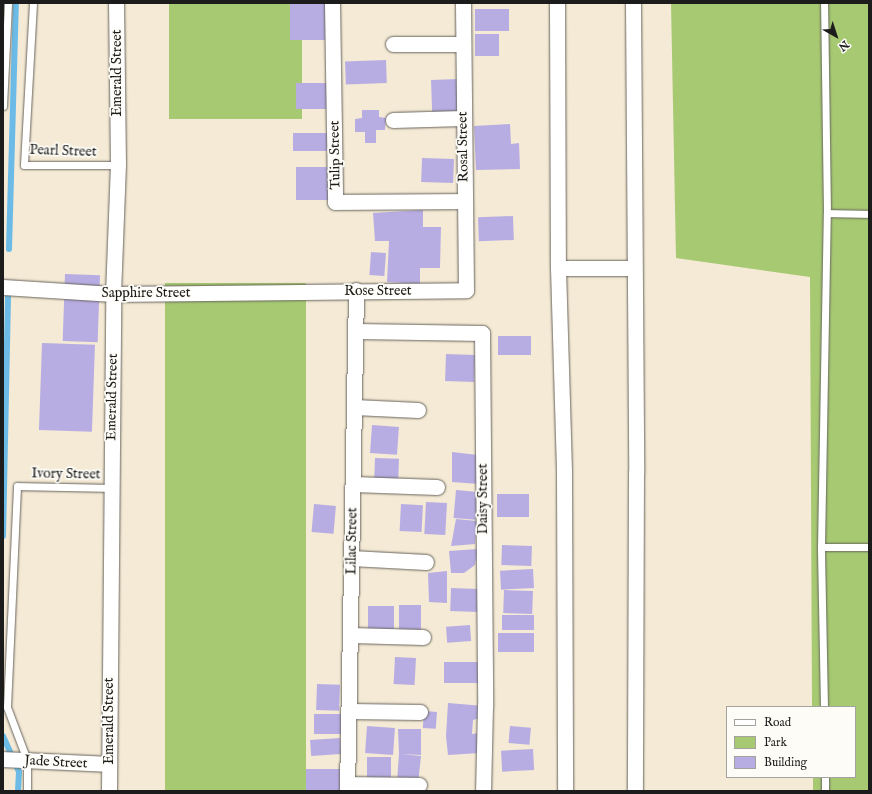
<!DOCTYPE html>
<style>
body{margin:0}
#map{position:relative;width:872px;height:794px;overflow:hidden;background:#f4ead5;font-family:"IM FELL English",serif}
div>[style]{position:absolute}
.green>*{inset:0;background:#a6c972;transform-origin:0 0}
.stream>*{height:6px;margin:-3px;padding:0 3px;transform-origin:3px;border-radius:3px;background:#6bbbe6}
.building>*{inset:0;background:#b8ade3;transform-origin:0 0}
.roads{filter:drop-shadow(0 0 1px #68645d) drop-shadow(0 0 1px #68645d)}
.service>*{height:7px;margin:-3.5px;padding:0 3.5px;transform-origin:3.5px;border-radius:3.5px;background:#fff}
.minor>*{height:15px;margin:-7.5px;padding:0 7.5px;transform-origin:7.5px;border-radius:7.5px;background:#fff}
span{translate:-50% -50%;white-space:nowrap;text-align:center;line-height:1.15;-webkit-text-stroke:3.5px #fdfcf7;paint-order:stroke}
.street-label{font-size:14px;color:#1c1c1c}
.frame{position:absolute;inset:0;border:4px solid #1c1c1c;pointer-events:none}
.legend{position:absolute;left:726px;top:706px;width:130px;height:72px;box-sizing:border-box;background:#fdfcf7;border:1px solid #a3a29f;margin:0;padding:5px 7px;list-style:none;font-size:12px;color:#1c1c1c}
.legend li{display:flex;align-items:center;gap:8px;height:20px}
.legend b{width:20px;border:1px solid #a3a29f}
.north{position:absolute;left:816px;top:16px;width:40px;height:40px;-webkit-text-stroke:3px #fdfcf7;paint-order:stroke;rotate:141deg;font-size:11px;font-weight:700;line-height:16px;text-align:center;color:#1c1c1c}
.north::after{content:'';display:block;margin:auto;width:14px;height:18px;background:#1c1c1c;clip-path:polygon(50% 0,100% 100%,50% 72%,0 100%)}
</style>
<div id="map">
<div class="green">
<i style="left:169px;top:3px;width:133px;height:116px"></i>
<i style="clip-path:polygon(671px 3px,869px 3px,869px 791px,813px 791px,813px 777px,855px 777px,855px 707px,812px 707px,810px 277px,676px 258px)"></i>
<i style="left:165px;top:283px;width:141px;height:508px"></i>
</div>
<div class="stream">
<i style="left:9px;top:249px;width:246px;rotate:-88.4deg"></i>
<i style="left:3px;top:536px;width:248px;rotate:-88.8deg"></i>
<i style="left:3px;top:736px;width:39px;rotate:66deg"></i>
<i style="left:19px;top:772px;width:19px;rotate:93deg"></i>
</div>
<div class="building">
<i style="left:290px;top:3px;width:45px;height:37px"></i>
<i style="left:509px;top:9px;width:22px;height:34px;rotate:90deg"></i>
<i style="left:475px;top:34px;width:24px;height:22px"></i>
<i style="left:386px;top:60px;width:23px;height:41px;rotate:88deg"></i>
<i style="left:458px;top:79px;width:32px;height:27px;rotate:88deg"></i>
<i style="left:331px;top:83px;width:26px;height:35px;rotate:90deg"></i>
<i style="clip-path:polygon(362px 110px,379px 110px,379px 117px,386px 118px,385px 130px,376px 130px,376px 143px,365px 143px,365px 132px,355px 132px,355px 119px,362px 118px)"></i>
<i style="clip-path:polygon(510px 124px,511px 144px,519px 143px,520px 169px,476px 170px,474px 126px)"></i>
<i style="left:329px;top:133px;width:18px;height:36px;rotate:90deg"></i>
<i style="left:422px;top:158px;width:32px;height:24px;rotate:2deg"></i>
<i style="left:329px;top:167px;width:33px;height:33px;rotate:90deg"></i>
<i style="clip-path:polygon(423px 210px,423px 227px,441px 227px,440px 268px,420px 268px,420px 284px,387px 282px,389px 241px,375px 241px,373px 213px)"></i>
<i style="left:513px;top:216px;width:24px;height:35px;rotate:88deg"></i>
<i style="left:371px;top:252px;width:15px;height:23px;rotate:4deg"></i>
<i style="left:65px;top:274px;width:35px;height:67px;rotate:2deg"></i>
<i style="left:531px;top:336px;width:19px;height:33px;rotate:90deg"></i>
<i style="left:42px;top:343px;width:53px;height:87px;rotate:2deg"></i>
<i style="left:446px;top:354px;width:29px;height:27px;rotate:2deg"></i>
<i style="left:372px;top:425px;width:27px;height:28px;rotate:4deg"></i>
<i style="clip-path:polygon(452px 452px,478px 455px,479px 484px,452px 482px)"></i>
<i style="left:375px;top:458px;width:24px;height:26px;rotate:2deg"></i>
<i style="left:456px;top:490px;width:22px;height:28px;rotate:5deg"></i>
<i style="left:497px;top:494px;width:32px;height:23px"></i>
<i style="left:426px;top:502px;width:21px;height:32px;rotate:3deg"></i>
<i style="left:314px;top:504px;width:22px;height:28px;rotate:5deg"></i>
<i style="left:401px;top:504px;width:22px;height:27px;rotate:3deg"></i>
<i style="clip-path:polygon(456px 519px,477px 521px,475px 544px,451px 546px)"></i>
<i style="left:502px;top:545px;width:30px;height:20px;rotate:2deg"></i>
<i style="clip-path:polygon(478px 549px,475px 565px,464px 573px,451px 573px,449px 551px)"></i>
<i style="left:533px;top:569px;width:19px;height:33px;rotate:87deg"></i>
<i style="clip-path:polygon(447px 571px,447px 603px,429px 602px,428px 573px)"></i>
<i style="left:451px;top:588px;width:28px;height:23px;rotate:2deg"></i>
<i style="left:504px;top:590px;width:29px;height:23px;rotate:2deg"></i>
<i style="left:399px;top:605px;width:22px;height:26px"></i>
<i style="left:394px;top:606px;width:23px;height:26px;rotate:90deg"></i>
<i style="left:502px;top:615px;width:32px;height:15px"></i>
<i style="left:470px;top:625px;width:16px;height:24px;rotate:86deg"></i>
<i style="left:498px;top:633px;width:36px;height:19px"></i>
<i style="left:395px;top:657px;width:21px;height:27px;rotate:3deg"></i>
<i style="left:444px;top:662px;width:35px;height:21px"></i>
<i style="left:317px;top:684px;width:23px;height:26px;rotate:2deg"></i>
<i style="clip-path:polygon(448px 703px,484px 706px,483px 717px,473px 720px,472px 734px,479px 733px,480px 753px,448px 755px,446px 736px)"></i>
<i style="left:424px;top:711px;width:13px;height:17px;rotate:4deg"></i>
<i style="left:314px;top:714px;width:28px;height:20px"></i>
<i style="left:367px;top:726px;width:28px;height:27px;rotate:4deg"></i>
<i style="left:510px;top:726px;width:21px;height:17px;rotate:5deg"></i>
<i style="clip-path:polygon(398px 729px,421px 729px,421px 755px,401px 754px,421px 756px,418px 784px,397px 782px,399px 754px)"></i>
<i style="left:340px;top:738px;width:16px;height:30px;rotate:86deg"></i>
<i style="left:533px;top:749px;width:21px;height:32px;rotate:87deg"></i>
<i style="left:367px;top:757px;width:24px;height:27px"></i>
<i style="left:341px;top:769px;width:22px;height:35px;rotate:90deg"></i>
</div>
<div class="roads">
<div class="service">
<i style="left:33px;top:3px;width:162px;rotate:93.2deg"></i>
<i style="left:24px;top:165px;width:94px"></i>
<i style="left:3px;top:106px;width:103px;rotate:-87.2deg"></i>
<i style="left:827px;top:213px;width:42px;rotate:1.4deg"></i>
<i style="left:821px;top:547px;width:48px"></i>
<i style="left:824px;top:707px;width:160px;rotate:-91.1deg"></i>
<i style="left:821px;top:547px;width:334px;rotate:-89deg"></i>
<i style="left:827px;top:213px;width:210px;rotate:-90.8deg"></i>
<i style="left:825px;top:777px;width:14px;rotate:90deg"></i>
<i style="left:27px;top:791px;width:31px;rotate:-90deg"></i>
<i style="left:27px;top:760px;width:57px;rotate:-110.7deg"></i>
<i style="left:7px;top:707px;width:221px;rotate:-87.4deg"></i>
<i style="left:17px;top:486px;width:94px;rotate:1.2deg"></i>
</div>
<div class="minor">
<i style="left:332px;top:3px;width:199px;rotate:89.1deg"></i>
<i style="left:335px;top:202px;width:129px;rotate:-0.4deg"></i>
<i style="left:557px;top:3px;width:265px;rotate:89.8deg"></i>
<i style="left:558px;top:268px;width:204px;rotate:88.3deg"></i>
<i style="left:564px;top:472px;width:319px;rotate:89.8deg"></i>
<i style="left:633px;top:3px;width:470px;rotate:89.6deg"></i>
<i style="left:636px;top:473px;width:318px;rotate:90.2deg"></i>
<i style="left:393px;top:44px;width:70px"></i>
<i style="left:393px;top:120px;width:70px;rotate:-1.6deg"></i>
<i style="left:558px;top:268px;width:76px"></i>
<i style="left:3px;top:287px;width:110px;rotate:3.6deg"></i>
<i style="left:113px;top:294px;width:353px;rotate:-0.6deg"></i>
<i style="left:466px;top:290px;width:287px;rotate:-90.6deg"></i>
<i style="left:356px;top:331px;width:126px;rotate:0.9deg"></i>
<i style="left:482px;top:333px;width:373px;rotate:89.5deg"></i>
<i style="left:485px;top:706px;width:85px;rotate:91.3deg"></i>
<i style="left:354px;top:407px;width:64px;rotate:2.7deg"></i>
<i style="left:353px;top:484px;width:84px;rotate:2deg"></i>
<i style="left:351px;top:558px;width:75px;rotate:3.1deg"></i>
<i style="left:350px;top:635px;width:73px;rotate:1.6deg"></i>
<i style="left:349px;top:711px;width:71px;rotate:0.8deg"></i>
<i style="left:3px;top:759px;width:106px;rotate:2.7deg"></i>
<i style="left:347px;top:784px;width:72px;rotate:0.8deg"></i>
<i style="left:109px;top:791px;width:497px;rotate:-89.5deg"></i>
<i style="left:113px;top:294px;width:129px;rotate:-87.8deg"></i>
<i style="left:118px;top:165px;width:162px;rotate:-90.7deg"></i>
<i style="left:347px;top:791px;width:501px;rotate:-88.97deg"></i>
</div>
</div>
<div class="street-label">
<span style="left:117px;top:73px;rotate:-90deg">Emerald Street</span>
<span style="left:463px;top:147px;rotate:-91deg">Rosal Street</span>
<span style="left:63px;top:151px;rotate:2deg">Pearl Street</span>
<span style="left:335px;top:155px;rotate:-91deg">Tulip Street</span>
<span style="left:378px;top:291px">Rose Street</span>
<span style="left:146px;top:293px">Sapphire Street</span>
<span style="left:112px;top:397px;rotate:-89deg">Emerald Street</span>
<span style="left:66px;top:474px;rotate:1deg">Ivory Street</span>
<span style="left:483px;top:499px;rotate:-90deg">Daisy Street</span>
<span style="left:352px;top:541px;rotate:-89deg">Lilac Street</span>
<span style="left:109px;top:721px;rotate:-90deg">Emerald Street</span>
<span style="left:56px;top:762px;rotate:3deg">Jade Street</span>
</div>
<div class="frame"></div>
<ul class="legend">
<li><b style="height:5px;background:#fff"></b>Road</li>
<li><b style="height:11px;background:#a6c972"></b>Park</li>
<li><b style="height:11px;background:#b8ade3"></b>Building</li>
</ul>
<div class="north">N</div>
</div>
